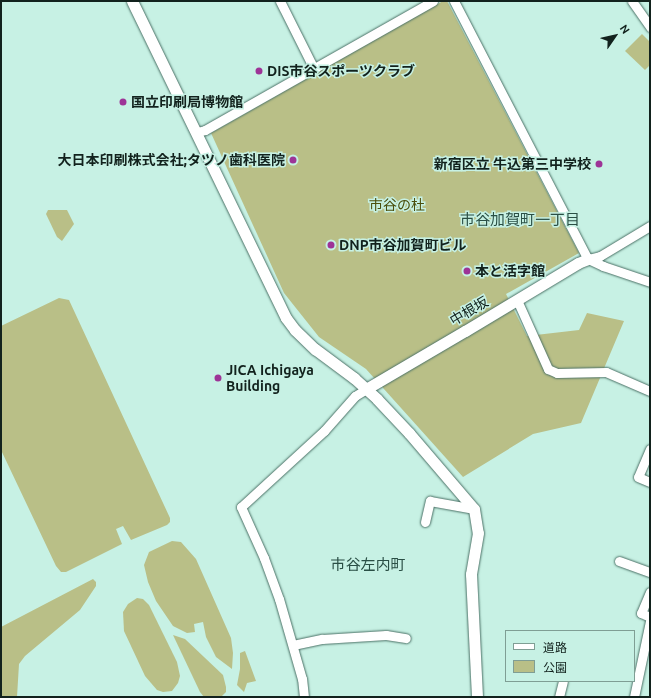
<!DOCTYPE html>
<meta charset="utf-8">
<style>
body{margin:0}
#map{position:relative;width:651px;height:698px;overflow:hidden;background:#c7f1e4;font-family:Ubuntu,"Noto Sans JP",sans-serif}
div>[style]{position:absolute}
.green>*{inset:0;background:#b9bf87}
.roads{filter:drop-shadow(0 0 1px #4b7166) drop-shadow(0 0 1px #4b7166)}
.minor>*{height:9px;margin:-4.5px;padding:0 4.5px;transform-origin:4.5px;border-radius:4.5px;background:#fff}
.tertiary>*{height:11px;margin:-5.5px;padding:0 5.5px;transform-origin:5.5px;border-radius:5.5px;background:#fff}
.dots>*{width:11px;height:11px;translate:-50% -50%;box-sizing:border-box;border:2px solid #c7f1e4;border-radius:50%}
span{translate:-50% -50%;white-space:nowrap;text-align:center;line-height:1.15;-webkit-text-stroke:3px #c7f1e4;paint-order:stroke}
.poi-label{font-size:14px;color:#12221d;font-weight:700}
.left{translate:0 -50%;text-align:left}
.right{translate:-100% -50%;text-align:right}
.park-label{font-size:14px;color:#4b4f0d}
.street-label{font-size:14px;color:#12221d}
.neighbourhood-label{font-size:15px;color:#2a4f45}
.frame{position:absolute;inset:0;border:2px solid #12221d;pointer-events:none}
.legend{position:absolute;left:505px;top:630px;width:130px;height:52px;box-sizing:border-box;background:#c7f1e4;border:1px solid #7f9e94;margin:0;padding:5px 7px;list-style:none;font-size:12px;color:#12221d}
.legend li{display:flex;align-items:center;gap:8px;height:20px}
.legend b{width:20px;border:1px solid #7f9e94}
.north{position:absolute;left:595px;top:16px;width:40px;height:40px;-webkit-text-stroke:3px #c7f1e4;paint-order:stroke;rotate:56deg;font-size:11px;font-weight:700;line-height:16px;text-align:center;color:#12221d}
.north::after{content:'';display:block;margin:auto;width:14px;height:18px;background:#12221d;clip-path:polygon(50% 0,100% 100%,50% 72%,0 100%)}
</style>
<div id="map">
<div class="green">
<i style="clip-path:polygon(443px 1px,447px 1px,579px 253px,506px 294px,527px 336px,579px 330px,587px 313px,624px 321px,581px 423px,533px 434px,463px 477px,366px 369px,319px 337px,284px 293px,211px 133px)"></i>
<i style="clip-path:polygon(642px 34px,650px 42px,650px 65px,645px 70px,625px 51px)"></i>
<i style="clip-path:polygon(48px 210px,67px 210px,74px 224px,62px 241px,57px 237px,46px 214px)"></i>
<i style="clip-path:polygon(59px 298px,69px 300px,170px 518px,170px 522px,167px 525px,131px 540px,123px 526px,116px 529px,122px 544px,66px 572px,61px 572px,56px 566px,1px 450px,1px 326px)"></i>
<i style="clip-path:polygon(172px 541px,181px 542px,196px 559px,231px 638px,233px 653px,232px 669px,216px 657px,206px 637px,203px 622px,194px 624px,195px 632px,187px 633px,173px 626px,156px 601px,148px 582px,144px 565px,149px 552px)"></i>
<i style="clip-path:polygon(93px 579px,96px 582px,96px 586px,80px 610px,25px 656px,19px 664px,17px 697px,1px 697px,1px 627px)"></i>
<i style="clip-path:polygon(137px 598px,143px 599px,149px 605px,177px 662px,180px 676px,178px 683px,172px 691px,163px 692px,157px 690px,145px 676px,124px 631px,123px 612px,128px 604px)"></i>
<i style="clip-path:polygon(173px 635px,185px 639px,223px 675px,226px 687px,226px 692px,221px 697px,204px 697px,200px 692px)"></i>
<i style="clip-path:polygon(245px 651px,256px 681px,247px 683px,244px 692px,237px 685px,240px 669px,240px 653px)"></i>
</div>
<div class="roads">
<div class="minor">
<i style="left:280px;top:1px;width:76px;rotate:63.4deg"></i>
<i style="left:454px;top:1px;width:291px;rotate:62.6deg"></i>
<i style="left:588px;top:259px;width:17px;rotate:25deg"></i>
<i style="left:603px;top:266px;width:50px;rotate:18.8deg"></i>
<i style="left:632px;top:1px;width:32px;rotate:55deg"></i>
<i style="left:197px;top:132px;width:8px;rotate:-14deg"></i>
<i style="left:205px;top:130px;width:262px;rotate:-29.5deg"></i>
<i style="left:588px;top:259px;width:12px;rotate:-14deg"></i>
<i style="left:600px;top:256px;width:58px;rotate:-31deg"></i>
<i style="left:517px;top:300px;width:76px;rotate:65.8deg"></i>
<i style="left:548px;top:369px;width:10px;rotate:24deg"></i>
<i style="left:557px;top:373px;width:49px;rotate:-1.2deg"></i>
<i style="left:606px;top:372px;width:48px;rotate:23.4deg"></i>
<i style="left:650px;top:449px;width:30px;rotate:113deg"></i>
<i style="left:638px;top:477px;width:13px;rotate:23deg"></i>
<i style="left:425px;top:522px;width:22px;rotate:-77deg"></i>
<i style="left:430px;top:501px;width:45px;rotate:10.3deg"></i>
<i style="left:619px;top:561px;width:33px;rotate:20deg"></i>
<i style="left:650px;top:592px;width:23px;rotate:113deg"></i>
<i style="left:641px;top:613px;width:10px;rotate:24deg"></i>
<i style="left:293px;top:645px;width:30px;rotate:-12deg"></i>
<i style="left:322px;top:639px;width:64px;rotate:-3.6deg"></i>
<i style="left:386px;top:635px;width:20px;rotate:9deg"></i>
<i style="left:304px;top:697px;width:18px;rotate:-96deg"></i>
<i style="left:302px;top:679px;width:83px;rotate:-106deg"></i>
<i style="left:279px;top:599px;width:44px;rotate:-110.1deg"></i>
<i style="left:264px;top:558px;width:56px;rotate:-114.3deg"></i>
<i style="left:241px;top:507px;width:113px;rotate:-42.5deg"></i>
<i style="left:324px;top:431px;width:47px;rotate:-48.5deg"></i>
<i style="left:355px;top:396px;width:13px;rotate:-32deg"></i>
<i style="left:559px;top:697px;width:16px;rotate:-76deg"></i>
<i style="left:634px;top:697px;width:78px;rotate:-78.1deg"></i>
</div>
<div class="tertiary">
<i style="left:132px;top:1px;width:352px;rotate:64.1deg"></i>
<i style="left:286px;top:318px;width:15px;rotate:53deg"></i>
<i style="left:295px;top:330px;width:28px;rotate:44deg"></i>
<i style="left:315px;top:349px;width:49px;rotate:36.6deg"></i>
<i style="left:354px;top:378px;width:31px;rotate:42deg"></i>
<i style="left:377px;top:399px;width:47px;rotate:46.7deg"></i>
<i style="left:409px;top:433px;width:100px;rotate:49.5deg"></i>
<i style="left:474px;top:509px;width:24px;rotate:81deg"></i>
<i style="left:478px;top:533px;width:42px;rotate:99.7deg"></i>
<i style="left:471px;top:574px;width:123px;rotate:87.2deg"></i>
<i style="left:366px;top:389px;width:115px;rotate:-30.4deg"></i>
<i style="left:465px;top:331px;width:132px;rotate:-31deg"></i>
<i style="left:578px;top:263px;width:11px;rotate:-22deg"></i>
</div>
</div>
<div class="dots">
<i style="left:259px;top:71px;background:#9d3497"></i>
<i style="left:123px;top:102px;background:#9d3497"></i>
<i style="left:293px;top:160px;background:#9d3497"></i>
<i style="left:599px;top:164px;background:#9d3497"></i>
<i style="left:331px;top:245px;background:#9d3497"></i>
<i style="left:467px;top:271px;background:#9d3497"></i>
<i style="left:218px;top:378px;background:#9d3497"></i>
</div>
<div class="poi-label">
<span class="left" style="left:267px;top:71px">DIS市谷スポーツクラブ</span>
<span class="left" style="left:131px;top:102px">国立印刷局博物館</span>
<span class="right" style="left:285px;top:160px">大日本印刷株式会社;タツノ歯科医院</span>
<span class="right" style="left:591px;top:164px">新宿区立 牛込第三中学校</span>
<span class="left" style="left:339px;top:245px">DNP市谷加賀町ビル</span>
<span class="left" style="left:475px;top:271px">本と活字館</span>
<span class="left" style="left:226px;top:378px">JICA Ichigaya<br>Building</span>
</div>
<div class="park-label">
<span style="left:397px;top:205px">市谷の杜</span>
</div>
<div class="street-label">
<span style="left:469px;top:311px;rotate:-31deg">中根坂</span>
</div>
<div class="neighbourhood-label">
<span style="left:520px;top:220px">市谷加賀町一丁目</span>
<span style="left:368px;top:565px">市谷左内町</span>
</div>
<div class="frame"></div>
<ul class="legend">
<li><b style="height:5px;background:#fff"></b>道路</li>
<li><b style="height:11px;background:#b9bf87"></b>公園</li>
</ul>
<div class="north">N</div>
</div>
